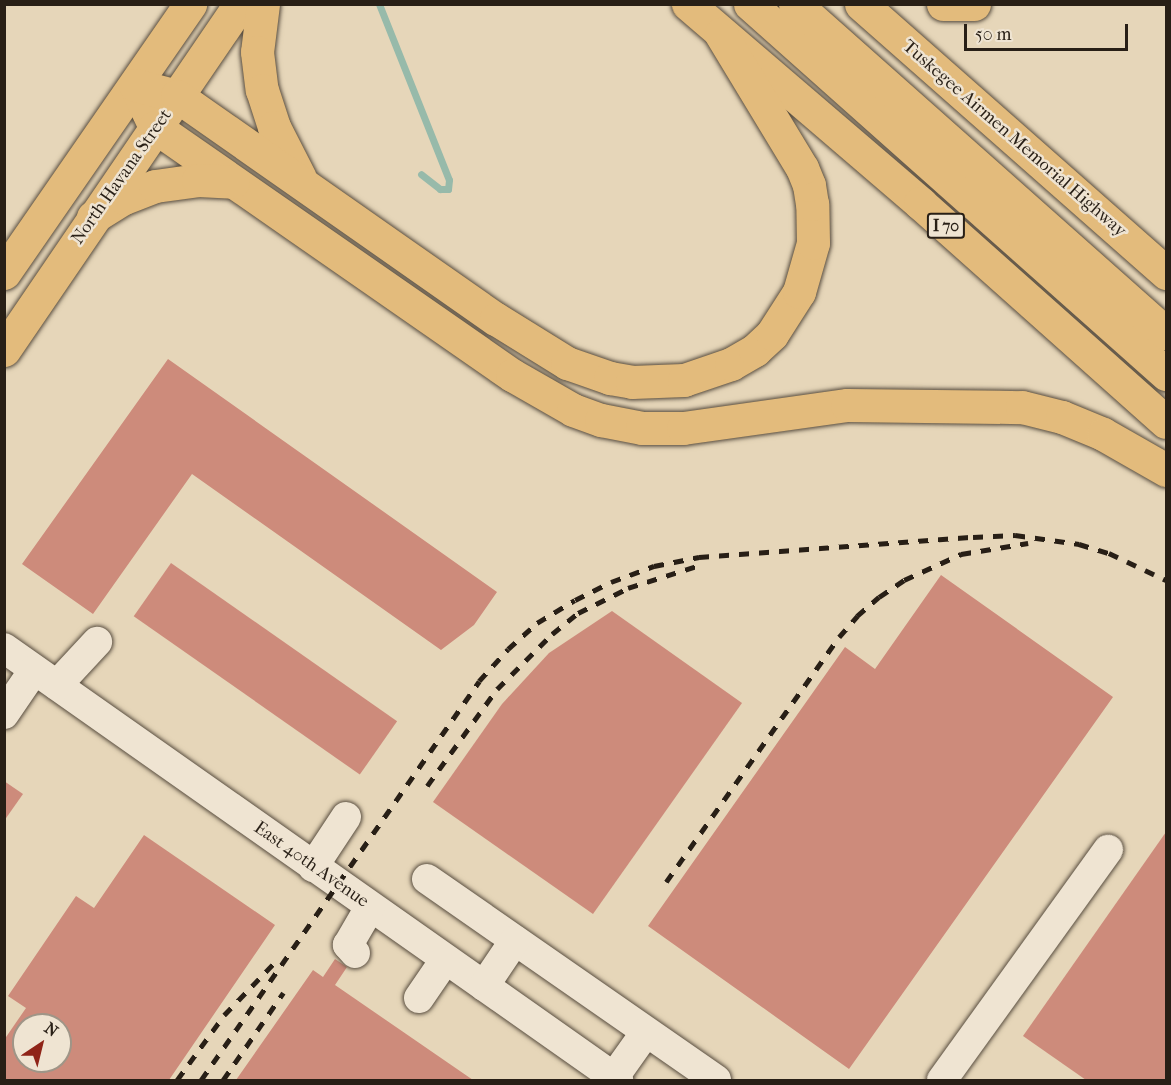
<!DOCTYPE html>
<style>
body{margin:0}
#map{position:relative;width:1171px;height:1085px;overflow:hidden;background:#e6d6b9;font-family:"IM FELL French Canon",serif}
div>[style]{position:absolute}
.stream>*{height:7px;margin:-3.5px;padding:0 3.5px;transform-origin:3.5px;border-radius:3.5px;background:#97baaa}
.building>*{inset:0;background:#cd8b7b;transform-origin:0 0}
.roads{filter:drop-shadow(0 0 2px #584d3f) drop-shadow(0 0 2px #584d3f)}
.minor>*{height:30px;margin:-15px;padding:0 15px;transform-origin:15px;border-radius:15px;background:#efe4d2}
.major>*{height:33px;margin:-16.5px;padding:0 16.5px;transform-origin:16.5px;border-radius:16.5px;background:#e3bb7c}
.highway>*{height:33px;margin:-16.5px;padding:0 16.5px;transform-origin:16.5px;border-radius:16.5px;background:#e3bb7c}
.rail>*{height:4.5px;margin-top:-2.25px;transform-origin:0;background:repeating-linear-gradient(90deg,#281f16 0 10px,transparent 0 20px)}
span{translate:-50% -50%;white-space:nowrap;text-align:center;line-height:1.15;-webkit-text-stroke:5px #efe4d2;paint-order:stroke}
.shield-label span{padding:2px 4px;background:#efe4d2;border:2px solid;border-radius:4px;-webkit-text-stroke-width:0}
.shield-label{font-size:16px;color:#281f16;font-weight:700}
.street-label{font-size:18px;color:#281f16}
.frame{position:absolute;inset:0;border:6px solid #281f16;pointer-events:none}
.north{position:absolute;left:12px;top:1013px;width:60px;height:60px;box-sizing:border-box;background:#efe4d2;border:2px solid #9f9587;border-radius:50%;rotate:35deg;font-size:16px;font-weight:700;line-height:24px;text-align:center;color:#281f16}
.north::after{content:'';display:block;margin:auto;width:21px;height:27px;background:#8f2418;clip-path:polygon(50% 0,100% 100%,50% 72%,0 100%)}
.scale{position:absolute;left:964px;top:24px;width:164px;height:27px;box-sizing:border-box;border:3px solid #281f16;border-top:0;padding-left:8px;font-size:18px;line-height:21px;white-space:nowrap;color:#281f16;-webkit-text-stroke:4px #efe4d2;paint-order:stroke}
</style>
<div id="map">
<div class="stream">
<i style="left:379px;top:4px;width:189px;rotate:68.3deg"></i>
<i style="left:449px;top:180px;width:9px;rotate:96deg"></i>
<i style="left:448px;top:189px;width:8px;rotate:180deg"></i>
<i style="left:440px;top:189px;width:24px;rotate:-142deg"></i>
</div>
<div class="building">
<i style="clip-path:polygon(168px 359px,497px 592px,474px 625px,441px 650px,192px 474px,93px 614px,22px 564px)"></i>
<i style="left:171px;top:563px;width:276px;height:65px;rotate:35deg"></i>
<i style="clip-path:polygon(941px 575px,1113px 697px,849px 1069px,648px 926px,845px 647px,875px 669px)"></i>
<i style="clip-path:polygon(612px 611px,742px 703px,593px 914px,433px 802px,502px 704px,549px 653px)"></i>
<i style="clip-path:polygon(4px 781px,23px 794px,4px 821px)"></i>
<i style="clip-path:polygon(1166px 832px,1166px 1080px,1086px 1080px,1023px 1036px)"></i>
<i style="clip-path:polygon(evenodd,144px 835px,275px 925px,169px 1080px,4px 1080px,4px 1040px,26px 1008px,8px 996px,76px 896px,94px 908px,144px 835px,24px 1025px,60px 1025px,60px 1061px,24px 1061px,24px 1025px)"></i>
<i style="clip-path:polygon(335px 959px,347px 967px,335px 985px,473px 1080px,236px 1080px,313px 970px,323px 977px)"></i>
</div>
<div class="roads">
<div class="minor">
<i style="left:4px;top:648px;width:751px;rotate:35.13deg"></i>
<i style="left:57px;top:685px;width:59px;rotate:-47.1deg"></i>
<i style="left:4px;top:714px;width:53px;rotate:-55.7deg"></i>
<i style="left:313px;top:867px;width:60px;rotate:-56.6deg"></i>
<i style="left:427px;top:879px;width:352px;rotate:34.8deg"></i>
<i style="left:355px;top:953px;width:11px;rotate:-131deg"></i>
<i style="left:348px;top:945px;width:44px;rotate:-59.9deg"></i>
<i style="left:484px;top:986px;width:55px;rotate:-56deg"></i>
<i style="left:419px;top:998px;width:46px;rotate:-55.6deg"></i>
<i style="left:614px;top:1077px;width:55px;rotate:-54.6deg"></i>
<i style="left:942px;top:1080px;width:284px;rotate:-54.2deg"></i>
</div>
<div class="major">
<i style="left:4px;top:273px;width:327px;rotate:-55.3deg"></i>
<i style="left:4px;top:350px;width:419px;rotate:-55.7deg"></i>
</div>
<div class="highway">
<i style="left:263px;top:4px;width:48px;rotate:97.1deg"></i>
<i style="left:257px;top:52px;width:38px;rotate:83deg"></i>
<i style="left:262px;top:90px;width:39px;rotate:72deg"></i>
<i style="left:274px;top:127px;width:57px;rotate:63deg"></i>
<i style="left:688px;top:4px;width:306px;rotate:40.6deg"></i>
<i style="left:920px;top:203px;width:329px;rotate:41.7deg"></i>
<i style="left:750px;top:4px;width:557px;rotate:41.65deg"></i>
<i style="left:795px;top:4px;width:496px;rotate:41.6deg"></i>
<i style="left:861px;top:4px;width:407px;rotate:41.4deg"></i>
<i style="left:943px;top:4px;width:31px"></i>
<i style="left:135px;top:85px;width:47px;rotate:64.5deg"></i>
<i style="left:155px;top:127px;width:435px;rotate:34.8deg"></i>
<i style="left:512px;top:375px;width:70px;rotate:29.8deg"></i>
<i style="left:573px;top:410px;width:30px;rotate:20deg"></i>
<i style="left:601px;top:420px;width:42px;rotate:11deg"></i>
<i style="left:642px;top:428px;width:41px"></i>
<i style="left:683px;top:428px;width:166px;rotate:-8deg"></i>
<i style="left:847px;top:405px;width:175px;rotate:0.7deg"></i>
<i style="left:1022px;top:407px;width:41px;rotate:14deg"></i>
<i style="left:1062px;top:417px;width:44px;rotate:22.5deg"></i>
<i style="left:1103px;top:434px;width:73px;rotate:29.7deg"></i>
<i style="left:135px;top:85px;width:43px;rotate:14.7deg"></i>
<i style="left:177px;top:96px;width:389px;rotate:35deg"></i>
<i style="left:496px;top:319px;width:84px;rotate:31.8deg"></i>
<i style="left:567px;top:363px;width:46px;rotate:19.2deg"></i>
<i style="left:610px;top:378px;width:22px;rotate:10deg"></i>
<i style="left:632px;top:382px;width:52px;rotate:-2.2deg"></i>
<i style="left:684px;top:380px;width:50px;rotate:-18.8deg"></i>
<i style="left:731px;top:364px;width:28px;rotate:-30deg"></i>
<i style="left:755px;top:350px;width:23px;rotate:-43deg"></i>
<i style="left:772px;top:334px;width:50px;rotate:-57.3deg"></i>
<i style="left:799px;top:292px;width:51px;rotate:-74.1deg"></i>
<i style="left:813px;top:243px;width:39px;rotate:-91deg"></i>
<i style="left:812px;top:204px;width:19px;rotate:-99deg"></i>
<i style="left:809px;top:185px;width:18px;rotate:-112deg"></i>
<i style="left:802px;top:168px;width:157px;rotate:-121.2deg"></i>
<i style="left:93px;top:217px;width:36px;rotate:-32deg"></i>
<i style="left:124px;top:198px;width:33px;rotate:-21deg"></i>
<i style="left:155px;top:186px;width:43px;rotate:-7.9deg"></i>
<i style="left:198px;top:180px;width:35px;rotate:3deg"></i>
</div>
</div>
<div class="rail">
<i style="left:427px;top:786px;width:120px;rotate:-54.2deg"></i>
<i style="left:497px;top:689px;width:78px;rotate:-45deg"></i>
<i style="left:552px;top:634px;width:33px;rotate:-39deg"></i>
<i style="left:578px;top:613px;width:56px;rotate:-26.6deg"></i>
<i style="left:628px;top:588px;width:76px;rotate:-17.7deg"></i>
<i style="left:666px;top:882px;width:300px;rotate:-54.8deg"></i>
<i style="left:839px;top:637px;width:28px;rotate:-49deg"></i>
<i style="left:857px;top:616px;width:29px;rotate:-41deg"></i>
<i style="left:879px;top:597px;width:30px;rotate:-34deg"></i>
<i style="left:904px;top:580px;width:63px;rotate:-24.5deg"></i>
<i style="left:961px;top:554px;width:68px;rotate:-9.3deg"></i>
<i style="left:177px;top:1080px;width:80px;rotate:-54.1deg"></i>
<i style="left:224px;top:1015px;width:75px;rotate:-46.1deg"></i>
<i style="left:201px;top:1080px;width:486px;rotate:-55.1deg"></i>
<i style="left:479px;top:681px;width:43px;rotate:-47.8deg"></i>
<i style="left:508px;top:649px;width:39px;rotate:-42deg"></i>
<i style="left:537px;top:623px;width:44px;rotate:-31.2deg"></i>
<i style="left:575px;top:600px;width:40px;rotate:-26.6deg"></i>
<i style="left:611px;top:582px;width:46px;rotate:-20.4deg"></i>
<i style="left:654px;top:566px;width:46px;rotate:-11.3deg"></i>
<i style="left:699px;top:557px;width:275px;rotate:-4.2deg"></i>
<i style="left:973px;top:537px;width:42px;rotate:-2.7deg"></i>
<i style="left:1015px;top:535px;width:65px;rotate:8deg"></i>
<i style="left:1079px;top:544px;width:31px;rotate:17deg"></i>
<i style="left:1109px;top:553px;width:63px;rotate:25.3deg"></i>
<i style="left:223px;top:1080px;width:106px;rotate:-55.4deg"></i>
</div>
<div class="shield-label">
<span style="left:946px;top:226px">I 70</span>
</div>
<div class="street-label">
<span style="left:1014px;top:139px;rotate:41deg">Tuskegee Airmen Memorial Highway</span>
<span style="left:122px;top:177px;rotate:-55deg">North Havana Street</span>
<span style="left:311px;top:865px;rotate:35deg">East 40th Avenue</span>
</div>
<div class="frame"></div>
<div class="north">N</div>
<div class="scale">50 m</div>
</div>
